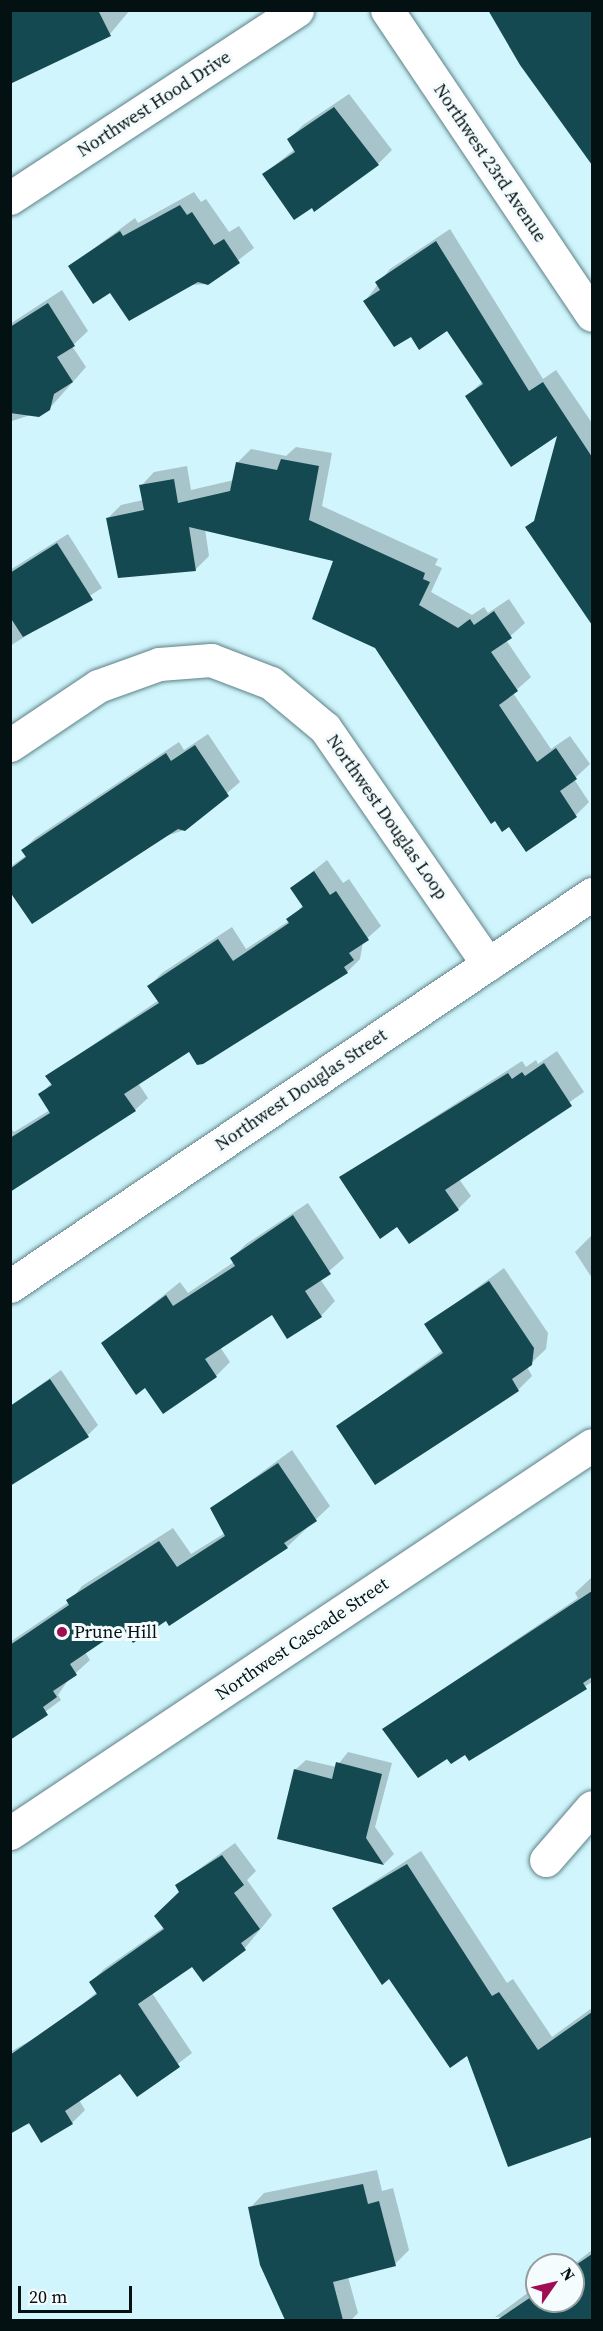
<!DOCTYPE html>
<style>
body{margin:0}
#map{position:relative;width:603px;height:2331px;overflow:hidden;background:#d0f5fc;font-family:"Source Serif 4",serif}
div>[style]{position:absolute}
.shadow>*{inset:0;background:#0003}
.building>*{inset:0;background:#144951}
.roads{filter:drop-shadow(0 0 2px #5e8087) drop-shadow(0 0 2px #5e8087)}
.minor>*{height:33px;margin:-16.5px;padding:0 16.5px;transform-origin:16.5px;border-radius:16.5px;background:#fff}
.tertiary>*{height:33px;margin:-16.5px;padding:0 16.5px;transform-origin:16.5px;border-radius:16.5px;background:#fff}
.dots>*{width:16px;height:16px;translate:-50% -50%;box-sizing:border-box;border:3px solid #f5fcfd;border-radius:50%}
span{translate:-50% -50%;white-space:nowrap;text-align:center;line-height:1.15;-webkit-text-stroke:6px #f5fcfd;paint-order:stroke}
.street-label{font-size:18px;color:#041113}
.poi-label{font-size:18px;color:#041113}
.left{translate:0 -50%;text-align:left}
.frame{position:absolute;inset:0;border:12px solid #041113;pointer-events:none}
.north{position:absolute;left:525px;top:2253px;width:60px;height:60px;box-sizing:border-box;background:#f5fcfd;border:2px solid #959e9f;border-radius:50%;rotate:56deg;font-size:16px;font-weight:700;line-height:24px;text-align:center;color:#041113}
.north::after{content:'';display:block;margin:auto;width:21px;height:27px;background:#a00d53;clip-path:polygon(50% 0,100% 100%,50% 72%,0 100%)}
.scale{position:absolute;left:18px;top:2286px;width:114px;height:27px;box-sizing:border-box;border:3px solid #041113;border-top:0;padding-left:8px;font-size:18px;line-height:21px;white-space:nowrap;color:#041113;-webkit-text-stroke:4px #f5fcfd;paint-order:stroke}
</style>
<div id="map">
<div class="shadow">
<i style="clip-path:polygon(10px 10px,130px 10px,110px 34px)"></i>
<i style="clip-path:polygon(491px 10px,592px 10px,592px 161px)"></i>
<i style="clip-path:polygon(349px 94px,392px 150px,378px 164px,264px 174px,295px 149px,289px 139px,303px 125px)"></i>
<i style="clip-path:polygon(194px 192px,201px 202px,206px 199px,229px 232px,239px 226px,254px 248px,207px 284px,110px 290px,70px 266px,135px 218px,138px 223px)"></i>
<i style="clip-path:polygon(450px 229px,543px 379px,556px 370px,592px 423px,592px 623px,527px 528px,536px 519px,560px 433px,467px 396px,483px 381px,448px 329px,411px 335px,365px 301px,390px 269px)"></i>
<i style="clip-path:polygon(62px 290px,88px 331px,72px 346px,86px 367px,49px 409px,12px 421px,10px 324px)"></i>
<i style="clip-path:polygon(296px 447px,332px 453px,322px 506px,438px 559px,435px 565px,442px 568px,431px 592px,472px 615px,484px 607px,488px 613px,509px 599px,525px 623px,506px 640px,531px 677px,513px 693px,551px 749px,570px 736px,590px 764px,574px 779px,589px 802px,576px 815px,335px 560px,205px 529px,209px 556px,196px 569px,119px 577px,107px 519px,121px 505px,143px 500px,141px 486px,154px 472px,187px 466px,191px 490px,234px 480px,237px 463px,251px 449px,286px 456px)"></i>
<i style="clip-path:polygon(68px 534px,102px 588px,10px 646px,10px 570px)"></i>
<i style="clip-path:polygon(208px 734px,240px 782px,184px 830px,10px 889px,10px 867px,27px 855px,23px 850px,35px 838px,179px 742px,184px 750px)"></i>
<i style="clip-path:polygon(327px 860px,343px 883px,349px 879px,381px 926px,363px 942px,360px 959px,347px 972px,189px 1050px,138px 1083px,148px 1098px,135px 1110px,10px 1191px,10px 1127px,14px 1132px,50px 1110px,40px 1094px,52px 1083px,47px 1076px,159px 1000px,149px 986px,162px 973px,232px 927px,246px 949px,289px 921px,303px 905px,292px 888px)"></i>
<i style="clip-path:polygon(557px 1051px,584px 1092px,459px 1179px,471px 1196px,458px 1209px,398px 1225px,341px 1177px,522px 1061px,526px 1067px,536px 1060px,538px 1064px)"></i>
<i style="clip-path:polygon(308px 1203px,344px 1258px,320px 1279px,335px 1301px,321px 1316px,272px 1313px,220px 1347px,230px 1362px,216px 1376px,146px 1386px,103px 1344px,180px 1282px,188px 1293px,234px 1262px,232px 1258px,246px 1244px)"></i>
<i style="clip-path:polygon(592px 1235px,592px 1278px,575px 1252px)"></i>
<i style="clip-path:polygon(504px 1268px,548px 1333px,546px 1349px,527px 1367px,532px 1376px,518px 1390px,338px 1427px,443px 1350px,426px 1325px)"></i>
<i style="clip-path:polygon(61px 1370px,98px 1425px,88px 1435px,10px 1407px)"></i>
<i style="clip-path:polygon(292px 1450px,330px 1506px,287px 1547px,166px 1619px,124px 1626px,85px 1652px,90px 1660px,68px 1680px,58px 1695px,61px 1700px,10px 1738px,10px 1642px,69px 1602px,82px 1586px,173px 1528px,191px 1554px,225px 1533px,212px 1509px)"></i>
<i style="clip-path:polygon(592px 1577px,592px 1682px,470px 1759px,465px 1753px,447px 1757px,384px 1729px,578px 1598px,575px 1593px)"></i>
<i style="clip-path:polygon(348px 1752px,392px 1763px,375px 1827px,394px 1854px,384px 1864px,279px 1838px,295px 1770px,306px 1760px,336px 1767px)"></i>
<i style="clip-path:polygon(235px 1843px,256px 1871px,247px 1880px,272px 1915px,245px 1948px,192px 1965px,152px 1993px,192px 2053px,137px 2095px,121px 2072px,79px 2100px,85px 2110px,72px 2123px,10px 2125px,10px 2052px,58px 2025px,97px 1992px,91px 1982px,104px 1969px,164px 1927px,181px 1892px,177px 1885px)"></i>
<i style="clip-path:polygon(421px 1851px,507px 1983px,513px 1979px,552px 2037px,592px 2008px,592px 2135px,509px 2165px,468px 2054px,390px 1977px,334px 1908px)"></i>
<i style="clip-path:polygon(377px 2170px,382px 2191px,393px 2188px,409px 2250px,395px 2264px,348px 2277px,358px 2313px,351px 2320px,286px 2320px,261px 2264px,250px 2208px,264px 2193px)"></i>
<i style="clip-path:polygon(592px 2250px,592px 2320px,495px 2317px,537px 2286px,537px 2301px,573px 2301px,573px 2265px)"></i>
</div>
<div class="building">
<i style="clip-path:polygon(10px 10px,98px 10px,111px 36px,10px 84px)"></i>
<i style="clip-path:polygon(488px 10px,592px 10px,592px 165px,520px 65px)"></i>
<i style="clip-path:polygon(334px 107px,379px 165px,314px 212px,312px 208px,294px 220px,262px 174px,295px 152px,287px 139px)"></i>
<i style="clip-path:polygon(180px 205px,187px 215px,192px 212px,214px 245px,224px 239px,240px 263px,208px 285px,198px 282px,129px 321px,110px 293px,93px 304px,68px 266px,120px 231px,123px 236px)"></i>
<i style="clip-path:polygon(436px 241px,529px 391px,543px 382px,592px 457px,592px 625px,525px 527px,534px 521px,557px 436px,511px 467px,465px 396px,483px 384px,447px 331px,419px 350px,411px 337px,394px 347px,363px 301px,380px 290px,375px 282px)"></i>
<i style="clip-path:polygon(48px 303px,75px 346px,57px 357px,73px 382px,54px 394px,50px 410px,39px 417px,10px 413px,10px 327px)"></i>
<i style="clip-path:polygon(281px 459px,319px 466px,309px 520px,425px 573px,423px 579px,430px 582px,419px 605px,458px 628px,470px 619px,474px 625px,494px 611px,512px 638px,491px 652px,518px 691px,499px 705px,537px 762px,556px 748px,577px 779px,560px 791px,577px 817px,526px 852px,509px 827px,502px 832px,495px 821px,491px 824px,375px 648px,312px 619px,333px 561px,189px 527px,196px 571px,118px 578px,106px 518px,144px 510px,139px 485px,174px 479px,178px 503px,230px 491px,236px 462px,277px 470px)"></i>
<i style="clip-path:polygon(57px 543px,93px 600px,23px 637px,10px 617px,10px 573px)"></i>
<i style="clip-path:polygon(195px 745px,229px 796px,185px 831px,178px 829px,32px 924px,10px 892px,10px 869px,26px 857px,21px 850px,166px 753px,171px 761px)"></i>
<i style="clip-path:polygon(314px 871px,330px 895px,336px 891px,369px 940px,349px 953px,354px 960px,344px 967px,348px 973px,203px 1064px,197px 1065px,189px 1052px,124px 1094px,136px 1111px,10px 1192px,10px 1138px,50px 1113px,38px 1094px,52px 1085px,45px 1076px,159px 1003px,147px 986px,218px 939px,233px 961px,289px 923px,286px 919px,303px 907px,290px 888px)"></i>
<i style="clip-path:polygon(544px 1063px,572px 1106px,445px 1190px,459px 1210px,409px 1244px,397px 1227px,380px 1239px,339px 1177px,508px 1073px,512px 1079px,522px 1072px,525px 1076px)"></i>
<i style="clip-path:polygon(293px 1215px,331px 1274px,305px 1291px,322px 1317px,287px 1339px,272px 1315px,205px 1359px,217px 1377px,163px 1414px,145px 1388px,136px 1395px,101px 1343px,166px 1295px,173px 1306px,235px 1266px,230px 1258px)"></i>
<i style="clip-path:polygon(489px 1281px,534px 1348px,532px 1365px,512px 1379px,519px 1391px,375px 1485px,336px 1426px,443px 1353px,424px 1324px)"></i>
<i style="clip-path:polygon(50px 1379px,89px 1437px,10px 1486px,10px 1406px)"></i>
<i style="clip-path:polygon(278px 1463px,317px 1521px,284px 1543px,288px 1548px,169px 1626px,166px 1621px,133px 1643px,123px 1628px,70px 1664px,77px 1675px,53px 1691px,57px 1697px,43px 1707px,48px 1715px,10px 1740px,10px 1645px,69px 1605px,66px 1600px,159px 1541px,177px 1567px,225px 1536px,210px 1508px)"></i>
<i style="clip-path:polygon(592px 1591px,592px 1677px,583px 1683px,587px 1689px,469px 1761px,465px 1755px,451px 1764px,447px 1759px,418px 1778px,382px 1729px)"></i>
<i style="clip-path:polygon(336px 1762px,382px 1774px,366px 1838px,384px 1865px,277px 1839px,294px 1769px,332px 1779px)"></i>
<i style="clip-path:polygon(222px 1855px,244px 1885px,234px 1893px,260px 1929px,241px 1943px,246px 1950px,203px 1982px,192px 1967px,138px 2004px,180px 2067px,137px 2097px,120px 2074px,65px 2111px,73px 2124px,41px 2143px,29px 2123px,10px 2134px,10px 2055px,97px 1994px,89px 1982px,164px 1929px,154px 1916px,179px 1892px,175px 1885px)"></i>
<i style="clip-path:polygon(407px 1864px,492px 1996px,499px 1992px,538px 2050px,592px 2012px,592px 2137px,508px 2167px,467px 2056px,450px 2068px,389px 1979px,382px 1985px,332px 1908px)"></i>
<i style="clip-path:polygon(363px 2184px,368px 2204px,379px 2201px,396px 2266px,333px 2282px,343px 2320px,285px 2320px,260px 2265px,248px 2207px)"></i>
<i style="clip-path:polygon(592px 2254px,592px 2320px,497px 2320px,537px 2293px,537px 2301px,573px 2301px,573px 2267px)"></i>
</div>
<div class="roads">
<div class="minor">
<i style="left:387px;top:10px;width:367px;rotate:56.1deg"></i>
<i style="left:10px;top:198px;width:343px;rotate:-33.2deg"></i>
<i style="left:10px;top:745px;width:106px;rotate:-33.8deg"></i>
<i style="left:98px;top:686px;width:65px;rotate:-19.8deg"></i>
<i style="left:159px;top:664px;width:52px;rotate:-4.4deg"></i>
<i style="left:211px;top:660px;width:64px;rotate:21deg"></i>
<i style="left:271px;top:683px;width:70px;rotate:39.8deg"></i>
<i style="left:325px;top:728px;width:287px;rotate:55.4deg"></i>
<i style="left:10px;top:1286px;width:702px;rotate:-33.96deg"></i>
<i style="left:546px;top:1860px;width:70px;rotate:-49deg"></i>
</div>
<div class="tertiary">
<i style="left:10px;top:1833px;width:699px;rotate:-33.69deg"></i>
</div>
</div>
<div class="dots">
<i style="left:62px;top:1632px;background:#a00d53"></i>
</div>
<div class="street-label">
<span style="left:154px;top:104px;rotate:-33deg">Northwest Hood Drive</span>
<span style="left:490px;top:163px;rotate:56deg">Northwest 23rd Avenue</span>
<span style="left:387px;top:817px;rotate:55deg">Northwest Douglas Loop</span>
<span style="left:301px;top:1090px;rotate:-34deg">Northwest Douglas Street</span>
<span style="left:302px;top:1639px;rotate:-34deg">Northwest Cascade Street</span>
</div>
<div class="poi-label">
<span class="left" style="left:74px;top:1632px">Prune Hill</span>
</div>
<div class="frame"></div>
<div class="north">N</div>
<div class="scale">20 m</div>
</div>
